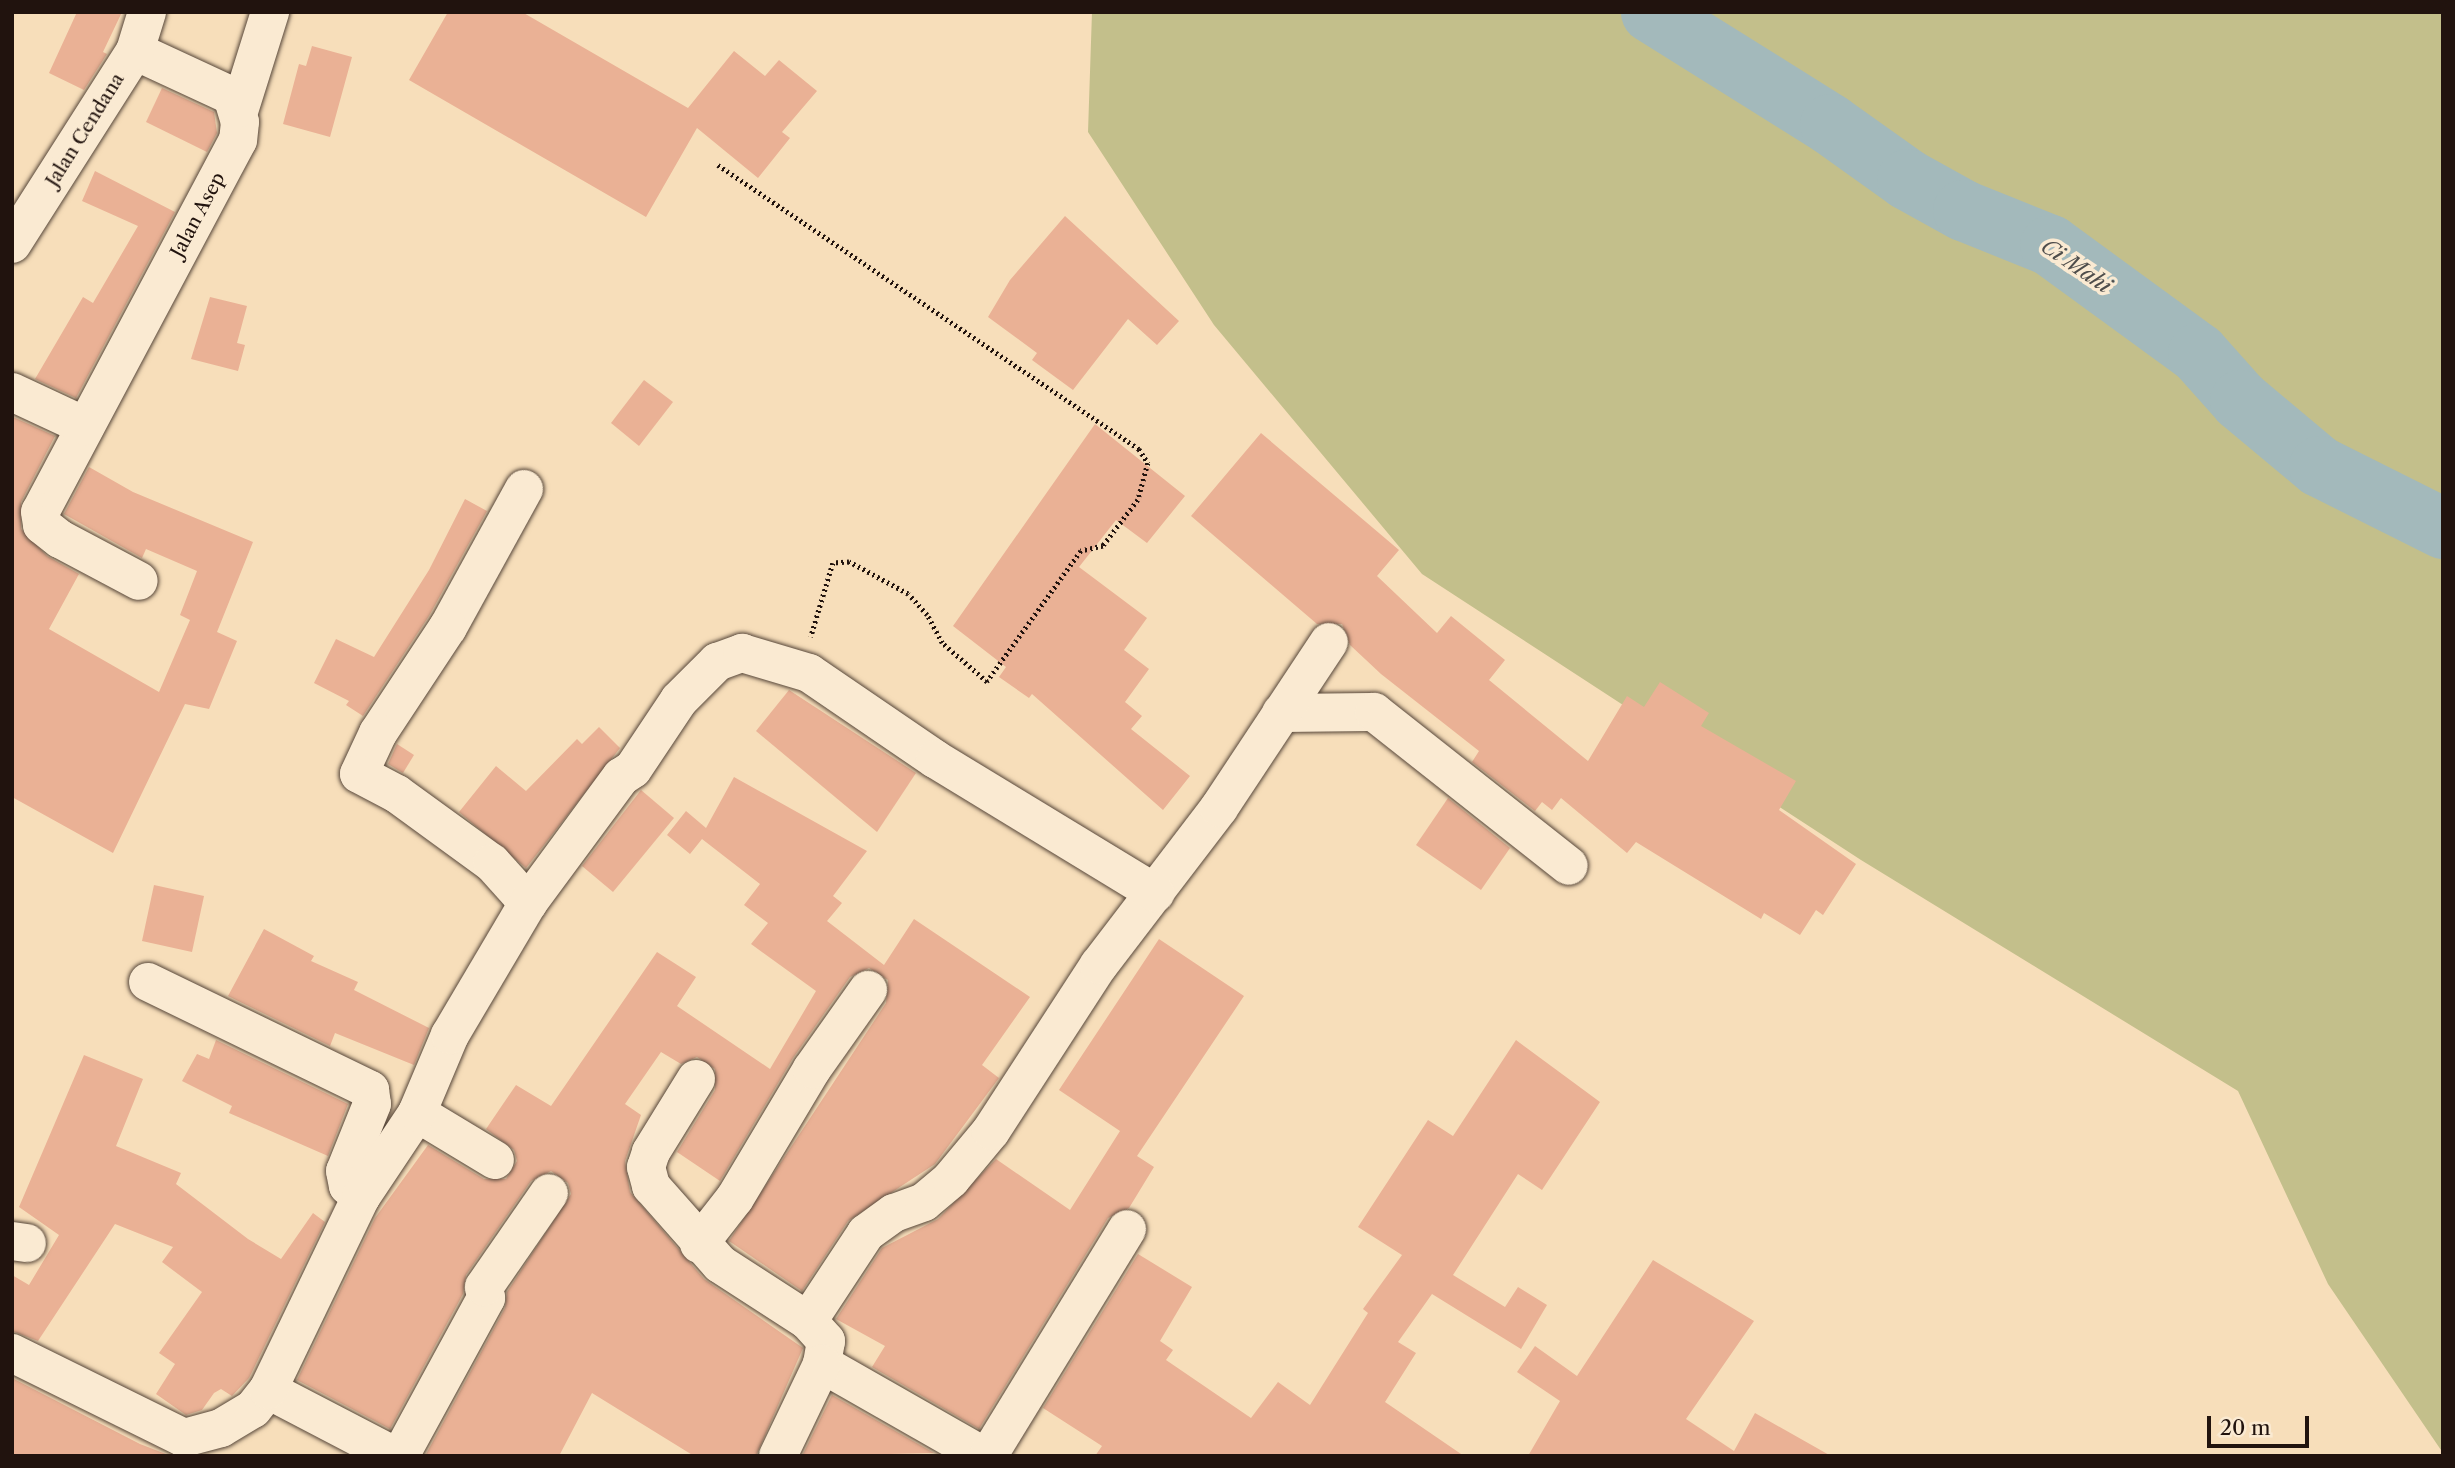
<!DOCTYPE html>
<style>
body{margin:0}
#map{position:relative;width:2455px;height:1468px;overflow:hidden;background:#f7deba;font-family:"Libre Caslon Text",serif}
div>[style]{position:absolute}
.green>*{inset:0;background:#c3bf8b}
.river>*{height:61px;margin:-30.5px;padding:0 30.5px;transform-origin:30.5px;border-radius:30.5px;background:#a3b9bb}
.building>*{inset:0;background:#eab195}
.path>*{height:4.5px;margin-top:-2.25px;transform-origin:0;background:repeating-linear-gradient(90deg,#21130e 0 2px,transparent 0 5.5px)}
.roads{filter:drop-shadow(0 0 2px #564639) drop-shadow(0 0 2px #564639)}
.minor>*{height:38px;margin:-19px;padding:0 19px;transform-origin:19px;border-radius:19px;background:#faead2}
span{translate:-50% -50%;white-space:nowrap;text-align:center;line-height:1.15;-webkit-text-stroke:7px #faead2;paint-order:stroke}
.street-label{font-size:19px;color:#21130e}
.water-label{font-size:21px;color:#4e4d4b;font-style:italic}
.frame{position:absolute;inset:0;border:14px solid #21130e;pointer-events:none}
.scale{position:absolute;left:2207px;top:1416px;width:102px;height:32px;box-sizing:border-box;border:4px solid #21130e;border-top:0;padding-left:9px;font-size:21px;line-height:24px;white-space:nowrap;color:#21130e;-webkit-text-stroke:5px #faead2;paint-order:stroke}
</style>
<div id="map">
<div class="green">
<div style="clip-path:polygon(1092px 12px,2443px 12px,2443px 1453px,2328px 1284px,2238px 1091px,1861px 860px,1422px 574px,1214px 325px,1088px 132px)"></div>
</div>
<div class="river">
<div style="left:1651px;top:12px;width:211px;rotate:32deg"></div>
<div style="left:1830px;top:124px;width:95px;rotate:35.5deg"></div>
<div style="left:1907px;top:179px;width:64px;rotate:29deg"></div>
<div style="left:1963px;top:210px;width:94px;rotate:21.9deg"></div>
<div style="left:2050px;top:245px;width:183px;rotate:36.1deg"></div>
<div style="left:2198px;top:353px;width:63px;rotate:48.2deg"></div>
<div style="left:2240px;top:400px;width:103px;rotate:39.9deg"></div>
<div style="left:2319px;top:466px;width:139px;rotate:26.6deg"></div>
</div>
<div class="building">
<div style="clip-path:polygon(77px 12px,122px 12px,103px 52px,107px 54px,84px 90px,49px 73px)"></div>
<div style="clip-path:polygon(448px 12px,522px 12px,688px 108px,734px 51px,765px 76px,779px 60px,817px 91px,782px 132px,790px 138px,758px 178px,697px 128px,646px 217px,409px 80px)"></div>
<div style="clip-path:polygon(312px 46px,352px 57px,330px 137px,283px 124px,299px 64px,306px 66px)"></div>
<div style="clip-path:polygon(162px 88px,214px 112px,217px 133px,207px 152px,146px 122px)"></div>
<div style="clip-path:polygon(95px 171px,175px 212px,76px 398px,35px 379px,83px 297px,93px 303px,138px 226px,82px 201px)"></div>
<div style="clip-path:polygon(1065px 216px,1179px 321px,1157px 345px,1128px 319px,1073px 390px,1032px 360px,1037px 353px,988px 317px,1010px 280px)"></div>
<div style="clip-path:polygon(210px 297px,247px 306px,237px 343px,245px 345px,238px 371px,191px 359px)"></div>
<div style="clip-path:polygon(644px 380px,673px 402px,639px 446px,611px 423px)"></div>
<div style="clip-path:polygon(13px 417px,55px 436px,21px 502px,21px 529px,47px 556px,79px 574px,49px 629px,159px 692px,190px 620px,180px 615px,197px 571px,146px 549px,142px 558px,64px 514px,89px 467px,133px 492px,253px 542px,217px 632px,237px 641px,209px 709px,185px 704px,113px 853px,12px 797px)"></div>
<div style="clip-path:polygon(1095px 424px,1185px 496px,1147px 543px,1116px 520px,1079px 567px,1147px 618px,1124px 650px,1149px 669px,1125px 702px,1142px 716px,1131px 729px,1190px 776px,1163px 810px,1032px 694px,1029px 698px,999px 677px,1006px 667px,953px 626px)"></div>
<div style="clip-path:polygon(1261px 433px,1399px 550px,1377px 576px,1437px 633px,1451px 616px,1505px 660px,1489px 680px,1588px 761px,1627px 696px,1644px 707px,1660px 682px,1709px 713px,1701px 726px,1796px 781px,1779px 810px,1856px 864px,1823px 915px,1816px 910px,1800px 935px,1764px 913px,1761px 919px,1636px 842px,1627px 853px,1561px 798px,1552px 810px,1542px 802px,1535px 811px,1472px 762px,1479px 751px,1381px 674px,1350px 645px,1342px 624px,1317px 624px,1191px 516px)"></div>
<div style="clip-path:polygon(465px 499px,487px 511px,429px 616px,363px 716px,346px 705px,349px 701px,314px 683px,336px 639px,374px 657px,429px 570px)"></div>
<div style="clip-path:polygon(789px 690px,916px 773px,877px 832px,756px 731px)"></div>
<div style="clip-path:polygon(599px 727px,620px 748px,526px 868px,459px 812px,496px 766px,526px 791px,577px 739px,582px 744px)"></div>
<div style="clip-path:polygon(397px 744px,414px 755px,403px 773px,388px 764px)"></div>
<div style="clip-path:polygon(734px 777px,867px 851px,833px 896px,842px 903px,827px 921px,884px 965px,914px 919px,1030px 997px,982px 1065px,999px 1078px,935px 1164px,848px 1221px,802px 1291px,729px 1241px,886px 1003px,888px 980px,869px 968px,850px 977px,793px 1058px,720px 1181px,677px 1152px,715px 1090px,715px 1069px,697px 1057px,681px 1064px,661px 1052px,625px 1104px,641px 1115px,625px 1161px,630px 1192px,704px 1279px,803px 1348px,756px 1456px,694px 1456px,592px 1393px,559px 1456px,425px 1456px,505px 1308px,507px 1292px,571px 1194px,568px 1183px,551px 1171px,531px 1181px,466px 1275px,463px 1294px,390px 1429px,297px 1380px,375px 1218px,428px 1145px,484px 1179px,506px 1179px,517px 1161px,514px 1150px,486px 1129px,516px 1085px,551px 1106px,657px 952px,696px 977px,677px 1006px,770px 1069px,816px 991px,751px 944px,768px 923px,744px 905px,760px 884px,702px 839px,690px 854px,667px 835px,686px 811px,706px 828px)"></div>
<div style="clip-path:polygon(641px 790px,674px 818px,613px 892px,582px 866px)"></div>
<div style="clip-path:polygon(1448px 798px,1510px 848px,1481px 890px,1416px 845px)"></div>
<div style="clip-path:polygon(154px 885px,204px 896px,192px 952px,142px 941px)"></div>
<div style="clip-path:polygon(264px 929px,314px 956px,311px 961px,358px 982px,354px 990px,429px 1028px,414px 1065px,335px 1033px,330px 1046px,228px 996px)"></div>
<div style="clip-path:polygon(1159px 939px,1244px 996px,1137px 1156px,1154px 1167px,1129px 1208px,1108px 1218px,979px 1429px,872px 1367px,885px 1346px,836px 1319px,882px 1248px,938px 1219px,996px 1159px,1070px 1210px,1120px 1131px,1059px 1090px)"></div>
<div style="clip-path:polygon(216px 1040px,348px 1104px,328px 1156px,229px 1113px,232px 1106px,182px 1081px,197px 1054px,209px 1059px)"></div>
<div style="clip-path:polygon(1516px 1040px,1600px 1102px,1542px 1190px,1518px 1174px,1453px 1275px,1505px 1307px,1518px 1287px,1547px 1305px,1521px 1349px,1432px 1294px,1398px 1342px,1416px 1353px,1385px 1402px,1464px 1456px,1095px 1456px,1102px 1446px,1043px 1408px,1138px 1254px,1192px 1287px,1160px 1341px,1173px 1350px,1166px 1360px,1251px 1418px,1278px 1382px,1310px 1405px,1368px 1313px,1363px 1309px,1402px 1255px,1358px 1227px,1428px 1120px,1453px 1136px)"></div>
<div style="clip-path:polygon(84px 1055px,143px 1079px,116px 1146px,181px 1173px,176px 1184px,248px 1239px,281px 1259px,313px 1213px,325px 1222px,249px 1378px,232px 1396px,221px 1389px,214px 1393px,202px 1410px,186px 1415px,156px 1394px,175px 1364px,159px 1353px,202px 1292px,162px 1262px,173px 1247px,115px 1224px,38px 1341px,12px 1331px,12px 1275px,29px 1285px,59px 1235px,19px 1207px)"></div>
<div style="clip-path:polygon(1653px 1260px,1754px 1321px,1686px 1419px,1734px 1451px,1755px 1413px,1831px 1456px,1528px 1456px,1560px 1401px,1517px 1372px,1535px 1346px,1577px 1376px)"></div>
<div style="clip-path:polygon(12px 1378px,140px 1444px,171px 1456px,12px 1456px)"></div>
<div style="clip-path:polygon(832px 1395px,934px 1453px,802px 1456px)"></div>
</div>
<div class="path">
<div style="left:718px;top:165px;width:508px;rotate:34deg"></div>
<div style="left:1139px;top:449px;width:17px;rotate:57deg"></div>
<div style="left:1148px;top:463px;width:38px;rotate:105deg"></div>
<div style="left:1138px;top:500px;width:58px;rotate:127.3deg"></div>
<div style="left:1103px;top:546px;width:23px;rotate:167deg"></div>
<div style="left:1081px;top:551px;width:161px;rotate:125.7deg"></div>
<div style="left:987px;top:682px;width:60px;rotate:-139.1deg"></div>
<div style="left:942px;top:643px;width:32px;rotate:-118deg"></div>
<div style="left:927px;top:615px;width:28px;rotate:-132deg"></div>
<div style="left:908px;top:594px;width:67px;rotate:-151.5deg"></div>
<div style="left:849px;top:562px;width:16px;rotate:176deg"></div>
<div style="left:833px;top:563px;width:77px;rotate:106.6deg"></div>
</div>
<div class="roads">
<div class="minor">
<div style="left:135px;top:51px;width:107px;rotate:24.9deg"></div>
<div style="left:232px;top:96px;width:27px;rotate:73deg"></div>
<div style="left:240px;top:122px;width:18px;rotate:96deg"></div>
<div style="left:238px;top:140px;width:421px;rotate:118deg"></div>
<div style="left:40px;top:512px;width:13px;rotate:81deg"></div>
<div style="left:42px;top:525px;width:23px;rotate:38deg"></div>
<div style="left:60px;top:539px;width:89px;rotate:28deg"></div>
<div style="left:240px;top:108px;width:101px;rotate:-72.6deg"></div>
<div style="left:12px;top:244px;width:229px;rotate:-57.5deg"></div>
<div style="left:135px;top:51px;width:41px;rotate:-72.9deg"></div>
<div style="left:12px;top:392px;width:81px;rotate:25deg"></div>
<div style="left:524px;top:489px;width:158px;rotate:118.8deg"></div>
<div style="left:448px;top:627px;width:127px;rotate:123.4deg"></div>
<div style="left:378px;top:733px;width:45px;rotate:114.9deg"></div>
<div style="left:359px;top:774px;width:43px;rotate:27.8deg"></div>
<div style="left:397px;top:794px;width:117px;rotate:36deg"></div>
<div style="left:492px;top:863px;width:54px;rotate:48deg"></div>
<div style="left:1281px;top:713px;width:93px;rotate:-0.6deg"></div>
<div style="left:1374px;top:712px;width:248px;rotate:38.3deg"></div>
<div style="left:148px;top:982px;width:247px;rotate:25.9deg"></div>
<div style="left:370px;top:1090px;width:14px;rotate:82deg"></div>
<div style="left:372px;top:1104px;width:72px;rotate:111.9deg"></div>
<div style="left:345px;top:1171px;width:15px;rotate:79deg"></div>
<div style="left:348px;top:1186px;width:17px;rotate:40deg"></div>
<div style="left:696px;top:1079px;width:86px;rotate:121.7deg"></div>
<div style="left:651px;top:1152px;width:16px;rotate:108deg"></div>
<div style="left:646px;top:1167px;width:20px;rotate:75deg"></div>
<div style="left:651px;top:1186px;width:104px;rotate:48.5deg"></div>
<div style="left:720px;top:1264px;width:105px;rotate:32.9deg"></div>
<div style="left:808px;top:1321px;width:27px;rotate:48deg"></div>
<div style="left:826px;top:1341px;width:23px;rotate:100deg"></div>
<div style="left:822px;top:1364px;width:185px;rotate:29.7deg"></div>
<div style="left:417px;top:1113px;width:91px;rotate:31.1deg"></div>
<div style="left:12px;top:1241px;width:15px;rotate:8deg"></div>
<div style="left:699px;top:1244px;width:58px;rotate:-52deg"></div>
<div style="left:735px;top:1198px;width:150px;rotate:-59.2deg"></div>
<div style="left:812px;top:1069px;width:97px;rotate:-54.7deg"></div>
<div style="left:808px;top:1321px;width:105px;rotate:-56.6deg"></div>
<div style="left:866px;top:1233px;width:34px;rotate:-36deg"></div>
<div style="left:894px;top:1213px;width:32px;rotate:-20deg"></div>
<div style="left:924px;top:1202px;width:35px;rotate:-40deg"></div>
<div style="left:951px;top:1179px;width:62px;rotate:-50.2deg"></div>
<div style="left:991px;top:1131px;width:198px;rotate:-57deg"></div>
<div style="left:1099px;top:965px;width:198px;rotate:-52.6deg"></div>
<div style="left:1219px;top:808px;width:199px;rotate:-56.5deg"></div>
<div style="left:12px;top:1353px;width:192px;rotate:26.3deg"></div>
<div style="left:184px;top:1438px;width:38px;rotate:-15deg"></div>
<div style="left:221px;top:1428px;width:37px;rotate:-31deg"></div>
<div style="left:253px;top:1409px;width:24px;rotate:-52deg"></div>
<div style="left:268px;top:1390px;width:143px;rotate:27.5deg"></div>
<div style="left:268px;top:1390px;width:214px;rotate:-64.3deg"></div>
<div style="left:361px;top:1197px;width:101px;rotate:-56.3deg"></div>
<div style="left:417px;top:1113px;width:85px;rotate:-67.1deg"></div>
<div style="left:450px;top:1035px;width:153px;rotate:-59.4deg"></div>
<div style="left:528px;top:903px;width:157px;rotate:-53.6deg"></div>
<div style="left:621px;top:777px;width:14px;rotate:-34deg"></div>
<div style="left:633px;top:769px;width:83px;rotate:-56.3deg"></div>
<div style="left:679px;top:700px;width:54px;rotate:-45deg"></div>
<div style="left:717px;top:662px;width:27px;rotate:-20deg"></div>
<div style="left:742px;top:653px;width:70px;rotate:16.6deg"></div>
<div style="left:809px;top:673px;width:153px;rotate:34.3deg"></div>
<div style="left:935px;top:759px;width:258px;rotate:31.3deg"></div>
<div style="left:400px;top:1456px;width:180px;rotate:-61.4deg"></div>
<div style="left:486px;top:1298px;width:11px;rotate:-100deg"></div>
<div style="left:484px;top:1287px;width:114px;rotate:-55.3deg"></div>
<div style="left:778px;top:1456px;width:102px;rotate:-64.4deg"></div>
<div style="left:988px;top:1456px;width:266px;rotate:-58.5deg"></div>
</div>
</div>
<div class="street-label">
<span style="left:85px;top:130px;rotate:-58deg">Jalan Cendana</span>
<span style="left:198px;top:215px;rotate:-62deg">Jalan Asep</span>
</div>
<div class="water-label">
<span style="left:2076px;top:266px;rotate:34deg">Ci Mahi</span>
</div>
<div class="frame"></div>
<div class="scale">20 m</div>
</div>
